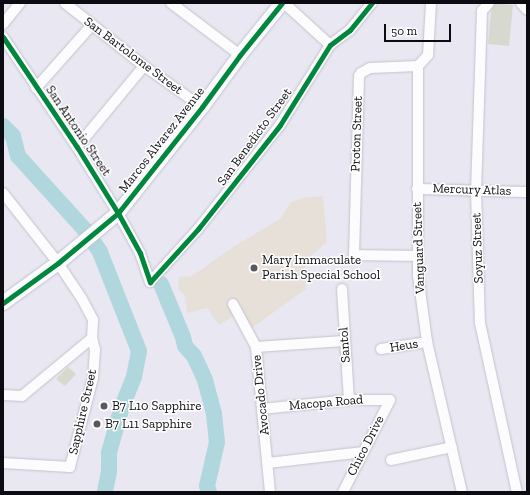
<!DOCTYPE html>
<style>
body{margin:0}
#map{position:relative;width:530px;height:495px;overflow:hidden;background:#e8e7f2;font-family:"Zilla Slab",serif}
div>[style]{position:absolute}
.education>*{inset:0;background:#e6e0d9}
.green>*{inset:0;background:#d8d9ce}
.river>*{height:16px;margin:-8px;padding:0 8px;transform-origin:8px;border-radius:8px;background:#b0d7de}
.roads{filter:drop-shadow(0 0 1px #c4c3cb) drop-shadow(0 0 1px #c4c3cb)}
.minor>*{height:10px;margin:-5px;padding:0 5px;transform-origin:5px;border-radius:5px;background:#fcfbfd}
.secondary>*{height:14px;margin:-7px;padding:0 7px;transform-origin:7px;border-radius:7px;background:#fcfbfd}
.cycleway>*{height:5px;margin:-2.5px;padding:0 2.5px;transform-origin:2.5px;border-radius:2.5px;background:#00873e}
.dots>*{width:11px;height:11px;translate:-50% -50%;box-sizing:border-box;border:2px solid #fff;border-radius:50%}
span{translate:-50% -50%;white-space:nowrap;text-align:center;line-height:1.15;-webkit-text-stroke:3px #fff;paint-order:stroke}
.street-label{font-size:13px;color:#0c0b11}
.poi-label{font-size:13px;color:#0c0b11}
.left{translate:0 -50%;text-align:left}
.frame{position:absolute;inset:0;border:4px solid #0c0b11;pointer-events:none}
.scale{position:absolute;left:384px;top:24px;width:67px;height:18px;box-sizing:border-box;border:2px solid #0c0b11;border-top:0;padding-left:5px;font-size:12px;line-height:14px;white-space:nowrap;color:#0c0b11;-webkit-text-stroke:3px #fff;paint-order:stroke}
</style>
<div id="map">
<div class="education">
<div style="clip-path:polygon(323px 196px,327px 242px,305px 261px,306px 289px,249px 330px,239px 313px,219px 325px,207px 308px,187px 313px,185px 296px,178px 288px,179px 277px,192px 276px,233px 247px,280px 219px,291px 202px,303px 198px)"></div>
</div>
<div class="green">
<div style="clip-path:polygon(492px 3px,513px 5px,509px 46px,488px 44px)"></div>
<div style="clip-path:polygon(68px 367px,76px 374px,65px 386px,56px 379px)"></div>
</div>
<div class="river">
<div style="left:3px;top:126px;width:14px;rotate:45deg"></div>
<div style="left:13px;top:136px;width:21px;rotate:76deg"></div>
<div style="left:18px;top:156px;width:101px;rotate:47.8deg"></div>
<div style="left:86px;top:231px;width:25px;rotate:56deg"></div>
<div style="left:100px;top:252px;width:106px;rotate:68.5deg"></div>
<div style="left:139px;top:351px;width:26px;rotate:101deg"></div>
<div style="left:134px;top:377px;width:31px;rotate:112deg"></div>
<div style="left:122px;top:406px;width:49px;rotate:105.5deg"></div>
<div style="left:109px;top:453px;width:18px;rotate:90deg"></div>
<div style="left:109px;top:471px;width:21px;rotate:101deg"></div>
<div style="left:161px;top:284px;width:57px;rotate:67.5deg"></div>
<div style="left:183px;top:337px;width:9px;rotate:77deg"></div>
<div style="left:185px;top:346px;width:13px;rotate:48deg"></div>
<div style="left:194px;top:356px;width:26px;rotate:65deg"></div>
<div style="left:205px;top:380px;width:35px;rotate:75deg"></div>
<div style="left:214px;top:414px;width:28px;rotate:84deg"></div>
<div style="left:217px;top:442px;width:45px;rotate:102.8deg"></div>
<div style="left:207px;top:486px;width:6px;rotate:72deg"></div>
</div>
<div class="roads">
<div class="minor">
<div style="left:65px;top:3px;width:101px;rotate:38.6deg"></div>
<div style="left:144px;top:66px;width:71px;rotate:35.3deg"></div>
<div style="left:171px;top:3px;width:86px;rotate:37deg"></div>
<div style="left:284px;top:3px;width:62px;rotate:42.4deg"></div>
<div style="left:431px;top:3px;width:52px;rotate:93.3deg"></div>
<div style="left:428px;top:55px;width:15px;rotate:132deg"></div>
<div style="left:418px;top:66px;width:209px;rotate:90deg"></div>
<div style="left:418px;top:275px;width:68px;rotate:82.3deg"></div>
<div style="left:427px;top:342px;width:154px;rotate:76.9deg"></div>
<div style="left:489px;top:3px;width:11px;rotate:131deg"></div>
<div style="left:482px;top:11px;width:180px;rotate:91.9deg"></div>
<div style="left:476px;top:191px;width:132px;rotate:88.3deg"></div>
<div style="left:480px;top:323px;width:173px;rotate:77.7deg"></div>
<div style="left:521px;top:3px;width:9px;rotate:49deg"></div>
<div style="left:3px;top:24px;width:27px;rotate:-51deg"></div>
<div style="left:3px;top:37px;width:133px;rotate:56.1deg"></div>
<div style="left:77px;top:147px;width:78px;rotate:58.2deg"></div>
<div style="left:118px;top:213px;width:46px;rotate:61.2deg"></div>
<div style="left:140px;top:253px;width:31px;rotate:71deg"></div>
<div style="left:150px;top:282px;width:72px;rotate:-47.8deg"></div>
<div style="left:198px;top:229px;width:132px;rotate:-51.7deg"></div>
<div style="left:280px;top:125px;width:94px;rotate:-58deg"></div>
<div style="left:330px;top:45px;width:25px;rotate:-37deg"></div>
<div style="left:350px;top:30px;width:35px;rotate:-51deg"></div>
<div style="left:36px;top:88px;width:84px;rotate:-48.4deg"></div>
<div style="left:77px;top:147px;width:105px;rotate:-50.4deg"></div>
<div style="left:417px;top:189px;width:110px;rotate:1.6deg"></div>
<div style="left:3px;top:193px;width:89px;rotate:51.8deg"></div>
<div style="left:58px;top:263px;width:43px;rotate:56.3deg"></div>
<div style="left:82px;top:299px;width:24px;rotate:62deg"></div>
<div style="left:93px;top:320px;width:18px;rotate:93deg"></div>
<div style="left:92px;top:338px;width:12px;rotate:76deg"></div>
<div style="left:95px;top:350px;width:28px;rotate:94deg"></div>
<div style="left:93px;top:378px;width:92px;rotate:104.5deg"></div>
<div style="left:70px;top:467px;width:67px;rotate:-176.6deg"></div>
<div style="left:417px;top:256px;width:63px;rotate:-179.1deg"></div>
<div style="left:354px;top:255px;width:179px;rotate:-88.4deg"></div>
<div style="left:359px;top:76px;width:4px;rotate:-56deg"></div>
<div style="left:361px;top:73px;width:10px;rotate:-29deg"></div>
<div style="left:370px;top:68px;width:48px;rotate:-2.4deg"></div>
<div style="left:342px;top:289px;width:111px;rotate:86.4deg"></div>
<div style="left:233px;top:304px;width:49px;rotate:61.9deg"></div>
<div style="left:256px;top:347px;width:146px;rotate:84.5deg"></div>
<div style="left:256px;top:347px;width:88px;rotate:-3.9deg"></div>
<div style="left:381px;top:349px;width:47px;rotate:-8.7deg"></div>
<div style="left:3px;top:395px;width:19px;rotate:3deg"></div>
<div style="left:22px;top:396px;width:91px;rotate:-39.6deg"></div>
<div style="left:262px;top:409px;width:87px;rotate:-5.9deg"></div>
<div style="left:349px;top:400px;width:41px"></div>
<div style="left:390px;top:400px;width:103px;rotate:117.1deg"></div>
<div style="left:391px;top:460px;width:62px;rotate:-12deg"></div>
<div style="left:268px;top:463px;width:96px;rotate:-6.6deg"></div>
</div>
<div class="secondary">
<div style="left:3px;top:303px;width:68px;rotate:-36deg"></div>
<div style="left:58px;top:263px;width:78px;rotate:-39.8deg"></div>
<div style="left:118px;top:213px;width:135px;rotate:-51.6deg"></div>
<div style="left:202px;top:107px;width:64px;rotate:-53.8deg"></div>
<div style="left:240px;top:55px;width:67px;rotate:-51.1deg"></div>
</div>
</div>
<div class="cycleway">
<div style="left:3px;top:37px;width:133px;rotate:56.1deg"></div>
<div style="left:77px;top:147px;width:78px;rotate:58.2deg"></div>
<div style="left:118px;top:213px;width:46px;rotate:61.2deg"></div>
<div style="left:140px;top:253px;width:31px;rotate:71deg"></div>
<div style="left:150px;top:282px;width:72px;rotate:-47.8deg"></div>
<div style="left:198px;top:229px;width:132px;rotate:-51.7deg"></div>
<div style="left:280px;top:125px;width:94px;rotate:-58deg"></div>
<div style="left:330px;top:45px;width:25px;rotate:-37deg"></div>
<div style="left:350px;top:30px;width:35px;rotate:-51deg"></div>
<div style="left:3px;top:303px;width:68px;rotate:-36deg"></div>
<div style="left:58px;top:263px;width:78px;rotate:-39.8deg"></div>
<div style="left:118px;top:213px;width:135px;rotate:-51.6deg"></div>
<div style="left:202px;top:107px;width:64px;rotate:-53.8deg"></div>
<div style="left:240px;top:55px;width:67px;rotate:-51.1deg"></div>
</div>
<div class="dots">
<div style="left:254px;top:268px;background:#595860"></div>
<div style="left:104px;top:406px;background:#595860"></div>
<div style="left:97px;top:424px;background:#595860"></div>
</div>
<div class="street-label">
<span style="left:133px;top:56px;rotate:37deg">San Bartolome Street</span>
<span style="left:78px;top:131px;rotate:56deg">San Antonio Street</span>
<span style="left:357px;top:134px;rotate:-88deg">Proton Street</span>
<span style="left:255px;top:137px;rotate:-54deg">San Benedicto Street</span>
<span style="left:162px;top:140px;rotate:-52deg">Marcos Alvarez Avenue</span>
<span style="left:472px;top:190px;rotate:2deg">Mercury Atlas</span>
<span style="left:419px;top:248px;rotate:-92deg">Vanguard Street</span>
<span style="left:478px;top:248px;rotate:-92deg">Soyuz Street</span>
<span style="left:345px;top:345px;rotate:-94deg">Santol</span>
<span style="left:404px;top:346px;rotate:-9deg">Heus</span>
<span style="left:261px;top:395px;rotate:-96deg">Avocado Drive</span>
<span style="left:326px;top:403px;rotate:-5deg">Macopa Road</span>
<span style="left:83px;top:412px;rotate:-77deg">Sapphire Street</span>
<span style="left:366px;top:446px;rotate:-63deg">Chico Drive</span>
</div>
<div class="poi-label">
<span class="left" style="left:262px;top:268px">Mary Immaculate<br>Parish Special School</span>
<span class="left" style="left:112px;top:406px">B7 L10 Sapphire</span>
<span class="left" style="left:105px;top:424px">B7 L11 Sapphire</span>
</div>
<div class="frame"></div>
<div class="scale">50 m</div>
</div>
